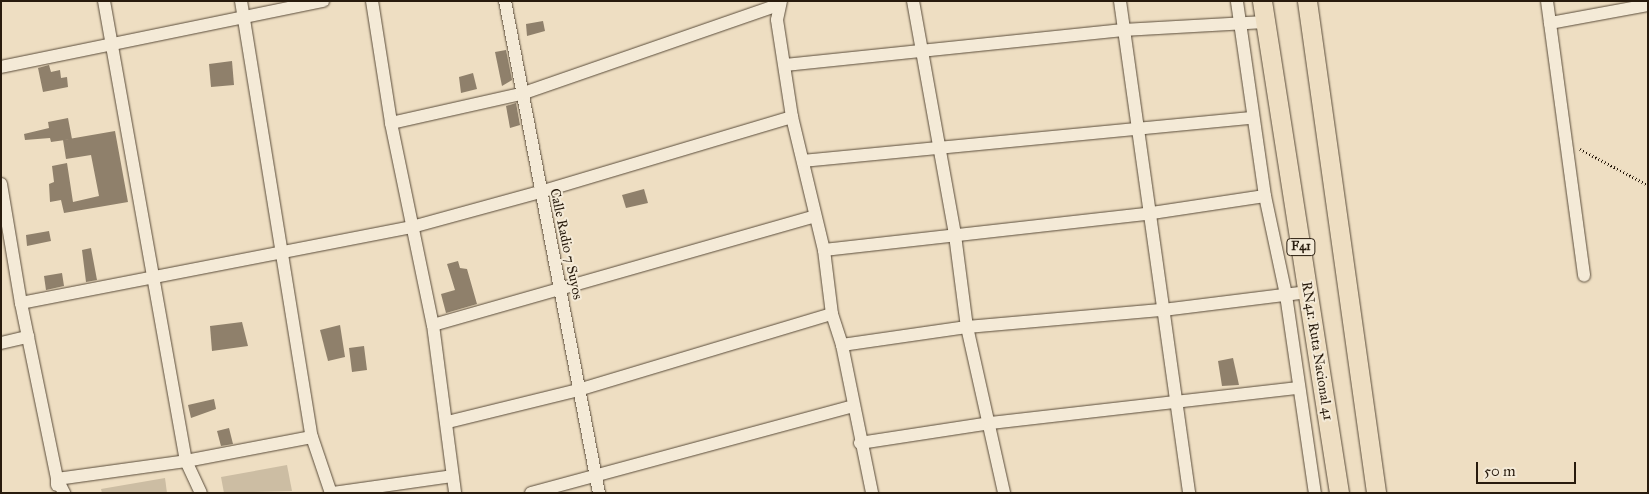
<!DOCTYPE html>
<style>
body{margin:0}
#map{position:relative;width:1649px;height:494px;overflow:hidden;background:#eedec2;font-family:"IM FELL Great Primer",serif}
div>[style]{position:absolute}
.green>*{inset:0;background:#ccbda3}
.building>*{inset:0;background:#8f806b}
.path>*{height:2.5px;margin-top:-1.25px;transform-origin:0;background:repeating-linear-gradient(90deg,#281b0d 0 1px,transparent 0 3.5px)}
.roads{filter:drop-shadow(0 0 1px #5a4c3a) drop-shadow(0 0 1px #5a4c3a)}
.minor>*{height:12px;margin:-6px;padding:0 6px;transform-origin:6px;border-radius:6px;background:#f4ead7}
.primary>*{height:19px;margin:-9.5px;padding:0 9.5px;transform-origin:9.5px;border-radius:9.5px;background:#eedec2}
span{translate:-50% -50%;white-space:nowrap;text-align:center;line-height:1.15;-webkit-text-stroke:4px #f4ead7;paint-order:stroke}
.shield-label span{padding:1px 4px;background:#f4ead7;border:1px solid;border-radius:4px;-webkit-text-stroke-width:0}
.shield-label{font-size:12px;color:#281b0d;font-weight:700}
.street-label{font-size:14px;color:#281b0d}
.frame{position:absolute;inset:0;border:2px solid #281b0d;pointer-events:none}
.scale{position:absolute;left:1476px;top:462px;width:100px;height:22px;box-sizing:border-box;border:2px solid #281b0d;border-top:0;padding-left:6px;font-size:15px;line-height:18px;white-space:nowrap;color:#281b0d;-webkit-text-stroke:4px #f4ead7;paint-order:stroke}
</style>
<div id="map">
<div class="green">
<div style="clip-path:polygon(287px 465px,292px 491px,224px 493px,221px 477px)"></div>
<div style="clip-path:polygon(165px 478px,167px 493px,102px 493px,101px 489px)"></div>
</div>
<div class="building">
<div style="clip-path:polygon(543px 21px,545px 31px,527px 36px,526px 24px)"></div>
<div style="clip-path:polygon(506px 50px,512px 80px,502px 86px,495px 52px)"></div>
<div style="clip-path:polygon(232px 61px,234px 85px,211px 87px,209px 64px)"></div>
<div style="clip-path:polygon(49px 65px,51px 72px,60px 70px,61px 78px,67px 77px,68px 87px,43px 92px,38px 68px)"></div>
<div style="clip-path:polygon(473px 73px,477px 89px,461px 93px,459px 77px)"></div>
<div style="clip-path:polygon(516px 103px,520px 125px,510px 128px,506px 106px)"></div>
<div style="clip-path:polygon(68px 118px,72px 139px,51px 142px,50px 138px,25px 140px,24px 134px,49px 128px,48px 122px)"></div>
<div style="clip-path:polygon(115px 131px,128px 202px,64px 213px,61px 200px,50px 202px,49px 184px,54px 182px,52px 166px,67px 163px,73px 202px,99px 196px,91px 155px,66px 159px,63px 140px)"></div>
<div style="clip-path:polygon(644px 189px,648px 203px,626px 208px,622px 195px)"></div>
<div style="clip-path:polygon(49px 231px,51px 241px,27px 246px,26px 235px)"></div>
<div style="clip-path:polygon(91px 248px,97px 280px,86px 282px,82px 250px)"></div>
<div style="clip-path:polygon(458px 261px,460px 268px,467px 269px,477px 304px,446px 313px,441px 294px,455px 290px,447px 264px)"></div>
<div style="clip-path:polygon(62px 273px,64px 286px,46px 290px,44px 276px)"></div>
<div style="clip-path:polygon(242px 322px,248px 346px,212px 351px,210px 326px)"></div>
<div style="clip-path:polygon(340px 325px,345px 357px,328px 361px,320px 330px)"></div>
<div style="clip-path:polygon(364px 346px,367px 370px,352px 372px,349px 348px)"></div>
<div style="clip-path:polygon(1233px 358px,1239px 385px,1222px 386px,1218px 361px)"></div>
<div style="clip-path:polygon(214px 399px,216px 409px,191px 418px,188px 405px)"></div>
<div style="clip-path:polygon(229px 428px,233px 444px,221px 446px,217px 431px)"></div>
</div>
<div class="path">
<div style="left:1580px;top:149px;width:77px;rotate:27.9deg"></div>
</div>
<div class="roads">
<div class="minor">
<div style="left:104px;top:1px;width:467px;rotate:79.9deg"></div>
<div style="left:186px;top:461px;width:35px;rotate:65deg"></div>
<div style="left:241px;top:1px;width:442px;rotate:80.8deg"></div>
<div style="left:312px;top:437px;width:59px;rotate:71.3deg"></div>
<div style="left:372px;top:1px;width:123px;rotate:81.1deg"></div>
<div style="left:391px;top:123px;width:206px;rotate:78.3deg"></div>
<div style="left:433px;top:325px;width:169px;rotate:82.5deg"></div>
<div style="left:505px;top:1px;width:501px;rotate:79.18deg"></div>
<div style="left:781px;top:1px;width:19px;rotate:102deg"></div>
<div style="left:777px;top:20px;width:98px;rotate:81.2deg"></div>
<div style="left:792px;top:117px;width:137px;rotate:76.5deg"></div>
<div style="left:824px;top:250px;width:64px;rotate:82.9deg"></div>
<div style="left:832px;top:314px;width:33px;rotate:72deg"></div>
<div style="left:842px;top:345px;width:151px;rotate:78.5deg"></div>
<div style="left:913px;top:1px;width:238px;rotate:79.8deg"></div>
<div style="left:955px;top:235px;width:93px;rotate:82.6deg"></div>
<div style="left:967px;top:327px;width:170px;rotate:77.4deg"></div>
<div style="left:1120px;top:1px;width:497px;rotate:82deg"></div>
<div style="left:1547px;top:1px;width:277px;rotate:82.3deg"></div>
<div style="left:1550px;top:23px;width:100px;rotate:-10.4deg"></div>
<div style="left:785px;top:65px;width:340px;rotate:-5.9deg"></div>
<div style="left:1123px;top:30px;width:142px;rotate:-3.2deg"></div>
<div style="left:1px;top:67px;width:329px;rotate:-11.6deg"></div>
<div style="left:391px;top:123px;width:133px;rotate:-12.6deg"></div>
<div style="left:521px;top:94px;width:269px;rotate:-19.1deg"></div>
<div style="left:803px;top:161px;width:452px;rotate:-5.5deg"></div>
<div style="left:1px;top:184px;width:121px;rotate:80.5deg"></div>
<div style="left:21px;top:303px;width:180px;rotate:78.4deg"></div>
<div style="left:57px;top:479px;width:16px;rotate:63deg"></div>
<div style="left:1265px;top:196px;width:101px;rotate:78deg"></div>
<div style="left:1286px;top:295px;width:200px;rotate:81.7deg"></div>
<div style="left:824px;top:250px;width:330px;rotate:-6.4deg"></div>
<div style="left:1152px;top:213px;width:114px;rotate:-8.6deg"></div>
<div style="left:1265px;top:196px;width:197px;rotate:-98.2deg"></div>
<div style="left:21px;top:303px;width:398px;rotate:-11deg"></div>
<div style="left:412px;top:227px;width:133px;rotate:-15.3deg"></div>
<div style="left:540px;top:192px;width:263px;rotate:-16.6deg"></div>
<div style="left:433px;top:325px;width:397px;rotate:-15.9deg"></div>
<div style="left:1px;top:343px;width:28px;rotate:-13deg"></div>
<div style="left:842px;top:345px;width:126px;rotate:-8.2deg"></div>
<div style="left:967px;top:327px;width:197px;rotate:-5deg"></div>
<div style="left:1163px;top:310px;width:146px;rotate:-7.1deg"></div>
<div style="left:448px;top:422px;width:134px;rotate:-13.8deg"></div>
<div style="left:578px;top:390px;width:265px;rotate:-16.7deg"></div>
<div style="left:860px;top:443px;width:132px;rotate:-8.7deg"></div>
<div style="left:990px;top:423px;width:311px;rotate:-6.5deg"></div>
<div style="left:57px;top:485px;width:6px;rotate:-90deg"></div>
<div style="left:57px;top:479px;width:130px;rotate:-7.9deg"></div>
<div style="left:186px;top:461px;width:128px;rotate:-10.8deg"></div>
<div style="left:333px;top:493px;width:120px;rotate:-8.1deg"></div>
<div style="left:531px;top:493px;width:334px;rotate:-15.1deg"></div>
</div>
<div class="primary">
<div style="left:1262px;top:1px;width:498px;rotate:81.1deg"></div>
<div style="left:1307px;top:1px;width:497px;rotate:82deg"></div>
</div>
</div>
<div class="shield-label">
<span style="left:1301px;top:247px">F41</span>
</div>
<div class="street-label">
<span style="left:566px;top:244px;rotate:78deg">Calle Radio 7 Suyos</span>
<span style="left:1317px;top:351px;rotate:81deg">RN41: Ruta Nacional 41</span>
</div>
<div class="frame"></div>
<div class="scale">50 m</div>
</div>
